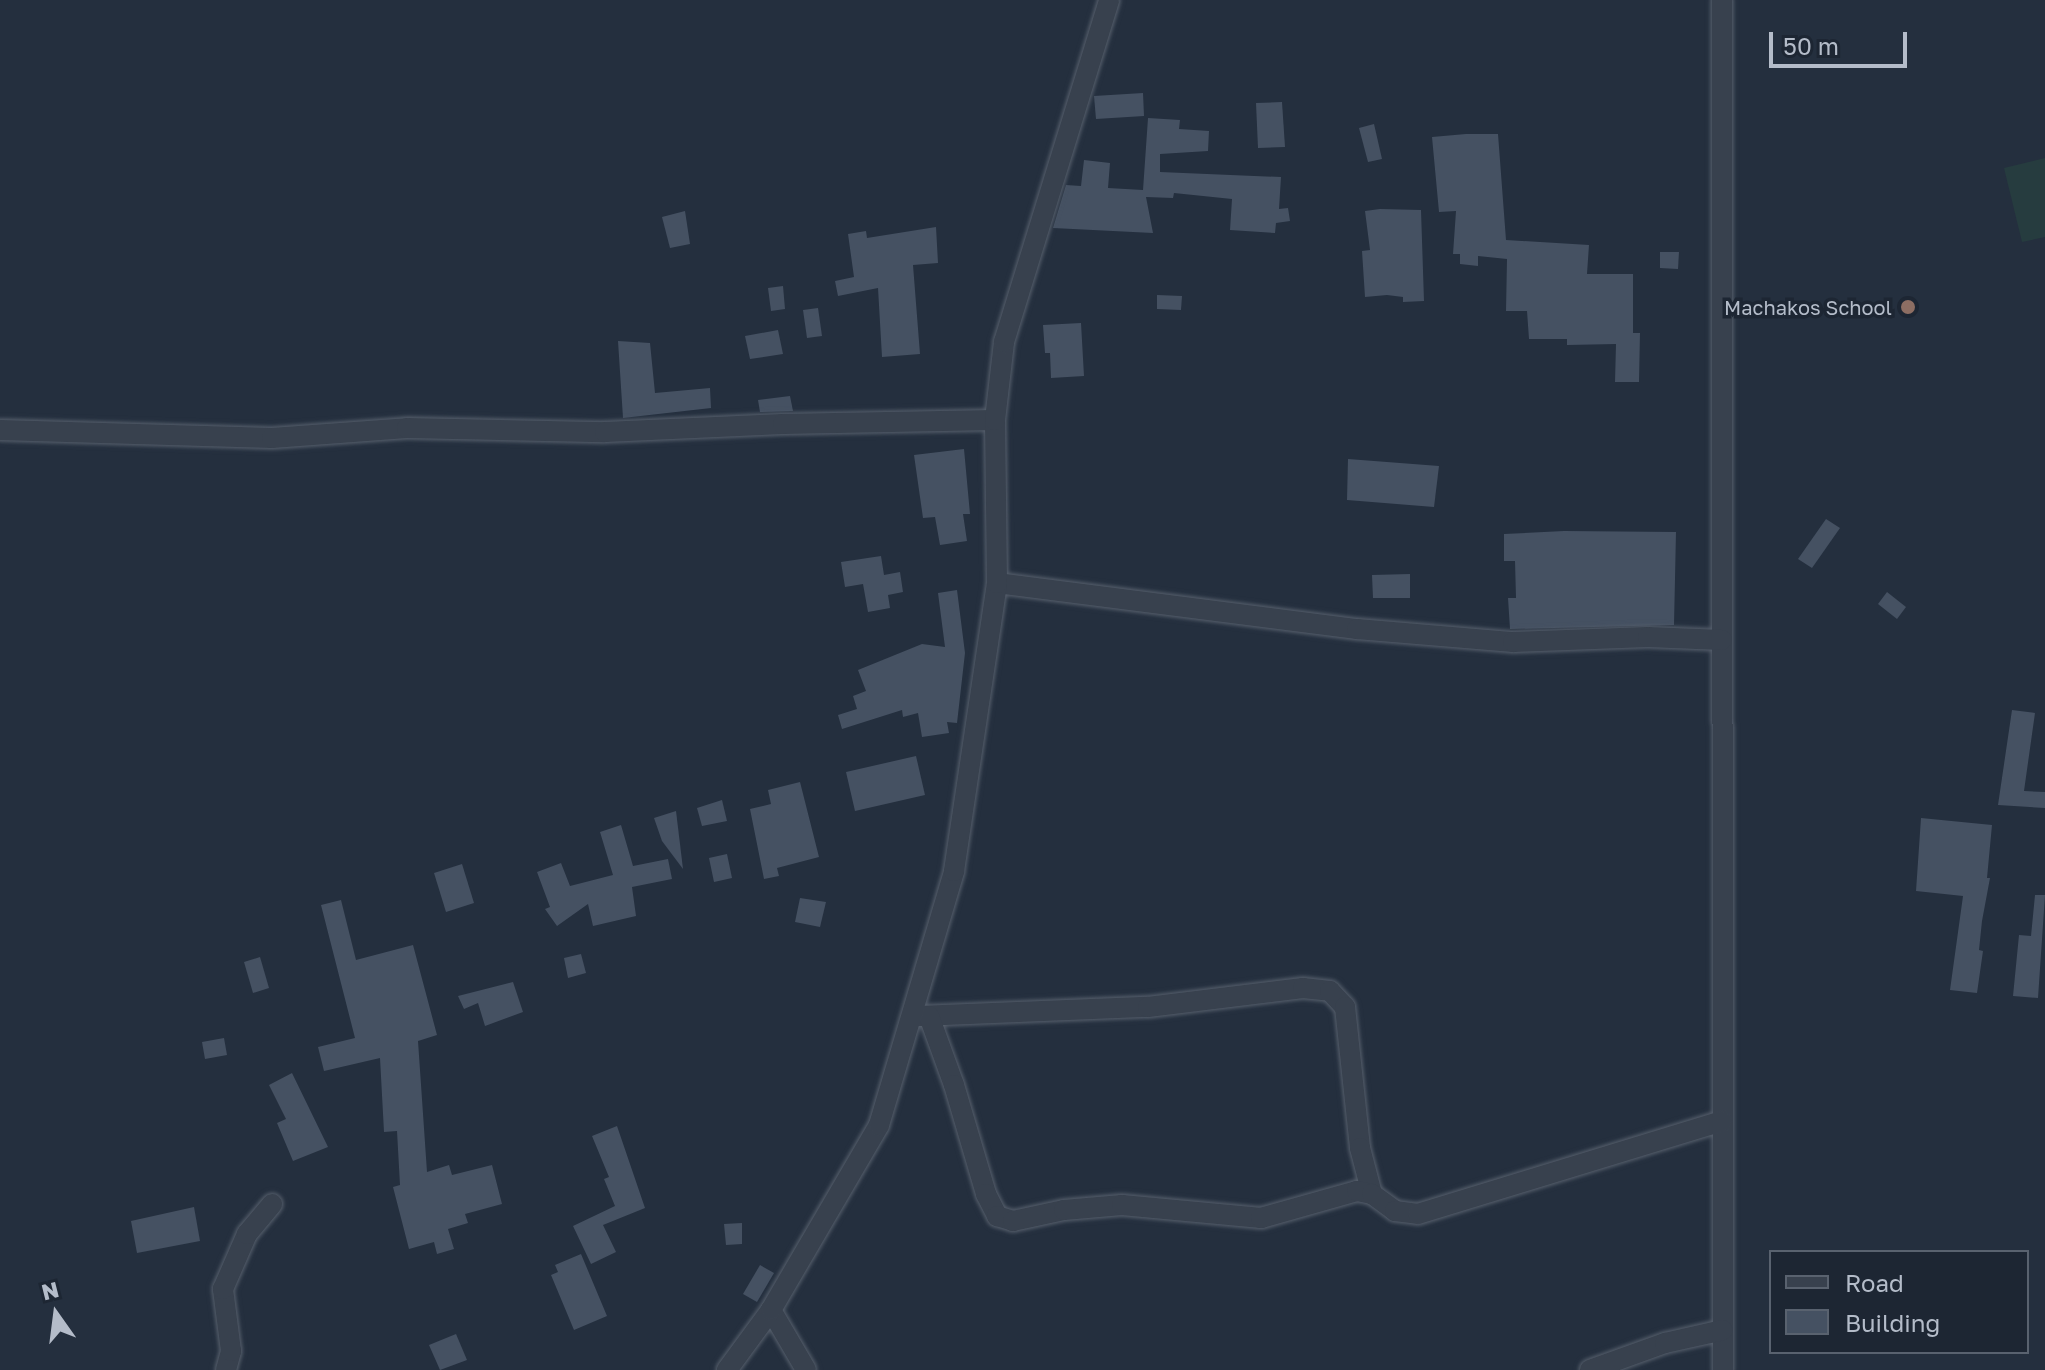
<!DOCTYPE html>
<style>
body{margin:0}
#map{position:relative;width:2045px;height:1370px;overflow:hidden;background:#242f3e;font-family:"Golos Text",sans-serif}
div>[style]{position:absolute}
.green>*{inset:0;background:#263c3f}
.building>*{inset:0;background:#455162}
.roads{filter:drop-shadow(0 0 2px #565f6c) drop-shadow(0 0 2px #565f6c)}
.street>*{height:20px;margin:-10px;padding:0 10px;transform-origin:10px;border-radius:10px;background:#38414e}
.dots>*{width:22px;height:22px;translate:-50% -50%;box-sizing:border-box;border:4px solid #1d2633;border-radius:50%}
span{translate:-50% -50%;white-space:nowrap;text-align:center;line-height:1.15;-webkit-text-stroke:7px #1d2633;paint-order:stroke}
.poi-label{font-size:20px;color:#b4bcc9}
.right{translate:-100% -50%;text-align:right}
.legend{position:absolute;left:1769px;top:1250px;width:260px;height:104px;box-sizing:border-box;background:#1d2633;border:2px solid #59626f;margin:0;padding:10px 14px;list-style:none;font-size:24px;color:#b4bcc9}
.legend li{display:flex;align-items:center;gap:16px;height:40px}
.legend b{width:40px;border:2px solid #59626f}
.north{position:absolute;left:16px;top:1274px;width:80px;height:80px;-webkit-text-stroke:6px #1d2633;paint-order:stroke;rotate:346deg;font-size:22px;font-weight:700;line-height:32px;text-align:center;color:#b4bcc9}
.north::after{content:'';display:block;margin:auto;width:28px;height:36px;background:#b4bcc9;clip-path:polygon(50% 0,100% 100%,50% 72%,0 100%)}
.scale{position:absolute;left:1769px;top:32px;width:138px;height:36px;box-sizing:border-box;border:4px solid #b4bcc9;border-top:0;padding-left:10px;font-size:24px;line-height:28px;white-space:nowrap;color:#b4bcc9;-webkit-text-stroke:6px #1d2633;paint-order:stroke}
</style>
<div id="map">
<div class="green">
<div style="clip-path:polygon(2045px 158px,2045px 237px,2022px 242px,2004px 168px)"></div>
</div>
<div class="building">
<div style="clip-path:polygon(1143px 93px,1144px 116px,1096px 119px,1094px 96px)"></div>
<div style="clip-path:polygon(1282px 102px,1285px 147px,1258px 148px,1256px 103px)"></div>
<div style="clip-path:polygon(1148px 118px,1180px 120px,1179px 129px,1209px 131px,1208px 151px,1160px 154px,1160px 172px,1281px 177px,1279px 209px,1288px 208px,1290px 221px,1276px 223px,1275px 233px,1230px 230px,1232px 199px,1174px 193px,1173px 198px,1146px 197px,1153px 233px,1053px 228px,1066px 185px,1081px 186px,1084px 160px,1110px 163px,1108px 188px,1143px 190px)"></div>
<div style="clip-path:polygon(1374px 124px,1382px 159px,1368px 162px,1359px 128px)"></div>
<div style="clip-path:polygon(1466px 134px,1498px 134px,1506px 240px,1589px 245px,1587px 274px,1633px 274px,1633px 333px,1640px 333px,1639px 382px,1615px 382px,1616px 344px,1567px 345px,1567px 339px,1529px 339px,1527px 311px,1506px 311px,1507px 259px,1478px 256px,1478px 266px,1460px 264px,1460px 254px,1453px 254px,1456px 211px,1439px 212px,1432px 137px)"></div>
<div style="clip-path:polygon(1380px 209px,1421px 210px,1424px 301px,1403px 302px,1403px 297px,1387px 295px,1365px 297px,1362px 251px,1370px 250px,1365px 211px)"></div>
<div style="clip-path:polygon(685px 211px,690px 244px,670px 248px,662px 217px)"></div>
<div style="clip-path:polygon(936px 227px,938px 263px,913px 265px,920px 354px,882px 357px,878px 288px,838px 296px,835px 281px,854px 277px,848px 234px,866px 231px,867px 238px)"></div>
<div style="clip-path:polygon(1660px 252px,1679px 252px,1678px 269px,1660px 268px)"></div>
<div style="clip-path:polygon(783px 286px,785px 309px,771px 311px,768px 288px)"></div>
<div style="clip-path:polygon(1157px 295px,1182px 296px,1181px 310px,1157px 309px)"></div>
<div style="clip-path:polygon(818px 308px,822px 336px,807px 338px,803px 310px)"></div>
<div style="clip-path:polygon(1081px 323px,1084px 376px,1051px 378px,1050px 353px,1045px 353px,1043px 325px)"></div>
<div style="clip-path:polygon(778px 330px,783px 354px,750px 359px,745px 336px)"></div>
<div style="clip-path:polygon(618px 341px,650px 343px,655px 393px,710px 388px,711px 408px,623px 418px)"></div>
<div style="clip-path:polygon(790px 396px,793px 411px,760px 412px,758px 400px)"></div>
<div style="clip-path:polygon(964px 449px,970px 514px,963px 514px,967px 541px,940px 545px,935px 517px,923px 518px,914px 455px)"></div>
<div style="clip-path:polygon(1348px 459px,1439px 466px,1434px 507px,1347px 500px)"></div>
<div style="clip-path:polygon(1826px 519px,1840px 528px,1812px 568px,1798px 559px)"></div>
<div style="clip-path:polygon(1564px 531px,1676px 532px,1674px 625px,1510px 629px,1508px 598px,1516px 598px,1515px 561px,1504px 561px,1504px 534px)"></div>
<div style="clip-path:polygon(881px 556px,884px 575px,900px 572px,903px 592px,888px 595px,890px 608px,868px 612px,863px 584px,845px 587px,841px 562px)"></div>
<div style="clip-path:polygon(1410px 574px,1410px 598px,1373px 598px,1372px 575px)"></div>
<div style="clip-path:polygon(957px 590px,965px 653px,957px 723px,947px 722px,949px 733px,922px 737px,918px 713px,903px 717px,902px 710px,842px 729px,838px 715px,857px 709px,853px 696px,866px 691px,858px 670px,922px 644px,945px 647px,938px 593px)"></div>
<div style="clip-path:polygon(1887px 592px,1906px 607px,1897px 619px,1878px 604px)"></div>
<div style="clip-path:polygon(2012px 710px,2035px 713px,2024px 791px,2045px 792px,2045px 808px,1998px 805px)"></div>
<div style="clip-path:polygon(916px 756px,925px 795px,855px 811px,846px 772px)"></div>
<div style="clip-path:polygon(800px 782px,819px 857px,777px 868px,779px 876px,764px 879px,750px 809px,771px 804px,768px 790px)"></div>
<div style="clip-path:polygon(722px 800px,727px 821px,702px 826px,697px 808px)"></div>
<div style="clip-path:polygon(676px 811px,683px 869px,662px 841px,654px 818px)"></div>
<div style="clip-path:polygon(1921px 818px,1992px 825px,1987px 878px,1990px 878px,1982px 921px,1979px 950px,1983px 951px,1977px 993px,1950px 990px,1963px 896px,1916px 891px)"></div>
<div style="clip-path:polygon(621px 825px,633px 866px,668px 859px,672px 879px,632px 887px,636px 916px,593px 926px,588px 904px,557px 926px,545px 909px,550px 907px,537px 872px,561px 863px,570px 886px,613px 875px,600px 832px)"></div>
<div style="clip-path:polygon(727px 854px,732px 878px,714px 882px,709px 858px)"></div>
<div style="clip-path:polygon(462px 864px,474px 903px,446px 912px,434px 873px)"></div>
<div style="clip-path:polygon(2035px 895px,2045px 895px,2038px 998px,2013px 996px,2019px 935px,2031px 936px)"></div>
<div style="clip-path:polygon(800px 898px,826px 902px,820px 927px,795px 922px)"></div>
<div style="clip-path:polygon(341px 900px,356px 960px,413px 945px,437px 1035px,418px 1041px,427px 1172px,449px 1165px,452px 1175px,492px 1165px,502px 1204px,465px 1214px,468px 1223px,448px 1229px,454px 1249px,437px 1254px,434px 1242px,409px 1249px,393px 1187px,400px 1185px,397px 1131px,384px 1132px,380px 1058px,324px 1071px,318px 1047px,355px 1038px,321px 905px)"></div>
<div style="clip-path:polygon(581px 954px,586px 973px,568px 978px,564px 958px)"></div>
<div style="clip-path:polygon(260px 957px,269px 988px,253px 993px,244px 962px)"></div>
<div style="clip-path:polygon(513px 982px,523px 1012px,485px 1026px,478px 1003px,464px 1009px,458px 996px)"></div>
<div style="clip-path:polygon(224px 1038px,227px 1055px,205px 1059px,202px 1042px)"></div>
<div style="clip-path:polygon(292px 1073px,328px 1147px,293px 1161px,277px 1123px,286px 1119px,269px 1085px)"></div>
<div style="clip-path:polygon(617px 1126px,645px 1208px,603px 1225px,616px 1252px,591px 1264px,573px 1226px,615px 1206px,604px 1179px,609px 1177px,592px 1136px)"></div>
<div style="clip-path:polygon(194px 1207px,200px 1241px,137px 1253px,131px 1221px)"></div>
<div style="clip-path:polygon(742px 1223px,742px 1244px,726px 1245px,724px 1224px)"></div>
<div style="clip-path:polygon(581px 1254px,607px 1316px,574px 1330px,551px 1275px,558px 1272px,555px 1265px)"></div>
<div style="clip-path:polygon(760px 1265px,774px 1273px,757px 1302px,743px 1294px)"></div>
<div style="clip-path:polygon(456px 1334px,467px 1360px,440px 1370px,429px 1345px)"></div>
</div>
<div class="roads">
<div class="street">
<div style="left:1722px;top:0;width:1370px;rotate:89.96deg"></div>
<div style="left:0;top:430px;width:272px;rotate:1.7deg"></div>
<div style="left:272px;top:438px;width:135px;rotate:-4.2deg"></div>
<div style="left:407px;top:428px;width:198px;rotate:1.2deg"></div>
<div style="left:605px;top:432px;width:178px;rotate:-2.6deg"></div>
<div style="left:783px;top:424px;width:212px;rotate:-1.1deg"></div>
<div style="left:997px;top:583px;width:363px;rotate:7.3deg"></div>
<div style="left:1357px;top:629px;width:157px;rotate:4.8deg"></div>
<div style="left:1513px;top:642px;width:135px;rotate:-2.1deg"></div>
<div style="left:1648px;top:637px;width:74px;rotate:2.3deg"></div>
<div style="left:919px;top:1016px;width:229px;rotate:-2.3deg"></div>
<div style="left:1148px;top:1007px;width:156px;rotate:-7deg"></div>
<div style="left:1303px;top:988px;width:27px;rotate:6deg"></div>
<div style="left:1330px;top:991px;width:22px;rotate:47deg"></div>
<div style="left:1345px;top:1007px;width:142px;rotate:83.9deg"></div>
<div style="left:1360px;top:1148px;width:48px;rotate:75.4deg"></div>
<div style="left:929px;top:1016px;width:73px;rotate:70.1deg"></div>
<div style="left:954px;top:1085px;width:114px;rotate:73.6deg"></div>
<div style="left:986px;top:1194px;width:25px;rotate:63deg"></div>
<div style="left:997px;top:1216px;width:17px;rotate:17deg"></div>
<div style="left:1013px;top:1221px;width:52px;rotate:-12.2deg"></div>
<div style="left:1064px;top:1210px;width:58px;rotate:-4.9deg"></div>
<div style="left:1122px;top:1205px;width:140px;rotate:5.3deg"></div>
<div style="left:1261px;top:1218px;width:100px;rotate:-15.7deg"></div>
<div style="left:1357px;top:1191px;width:15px;rotate:11deg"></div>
<div style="left:1372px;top:1194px;width:29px;rotate:36deg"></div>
<div style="left:1395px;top:1211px;width:23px;rotate:7deg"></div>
<div style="left:1418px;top:1214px;width:318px;rotate:-17deg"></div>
<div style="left:771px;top:1310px;width:69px;rotate:59.7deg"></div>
<div style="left:226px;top:1370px;width:20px;rotate:-75deg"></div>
<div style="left:231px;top:1351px;width:63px;rotate:-97.4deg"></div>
<div style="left:223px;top:1289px;width:60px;rotate:-66.4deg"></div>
<div style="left:247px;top:1234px;width:39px;rotate:-50deg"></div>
<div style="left:727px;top:1370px;width:74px;rotate:-53.7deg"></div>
<div style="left:771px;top:1310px;width:214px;rotate:-59.7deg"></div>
<div style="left:879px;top:1125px;width:265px;rotate:-73.5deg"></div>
<div style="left:954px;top:871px;width:291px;rotate:-81.5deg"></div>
<div style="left:997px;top:583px;width:163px;rotate:-90.7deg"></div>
<div style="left:995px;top:420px;width:79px;rotate:-83.4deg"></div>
<div style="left:1004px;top:342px;width:358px;rotate:-72.9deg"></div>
<div style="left:1590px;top:1370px;width:80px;rotate:-19.8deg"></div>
<div style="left:1665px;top:1343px;width:59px;rotate:-12.6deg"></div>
</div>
</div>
<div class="dots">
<div style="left:1908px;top:307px;background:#8d6e63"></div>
</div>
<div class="poi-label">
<span class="right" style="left:1892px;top:307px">Machakos School</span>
</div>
<ul class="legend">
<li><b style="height:10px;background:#38414e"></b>Road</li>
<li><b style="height:22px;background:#455162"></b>Building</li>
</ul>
<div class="north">N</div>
<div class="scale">50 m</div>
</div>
